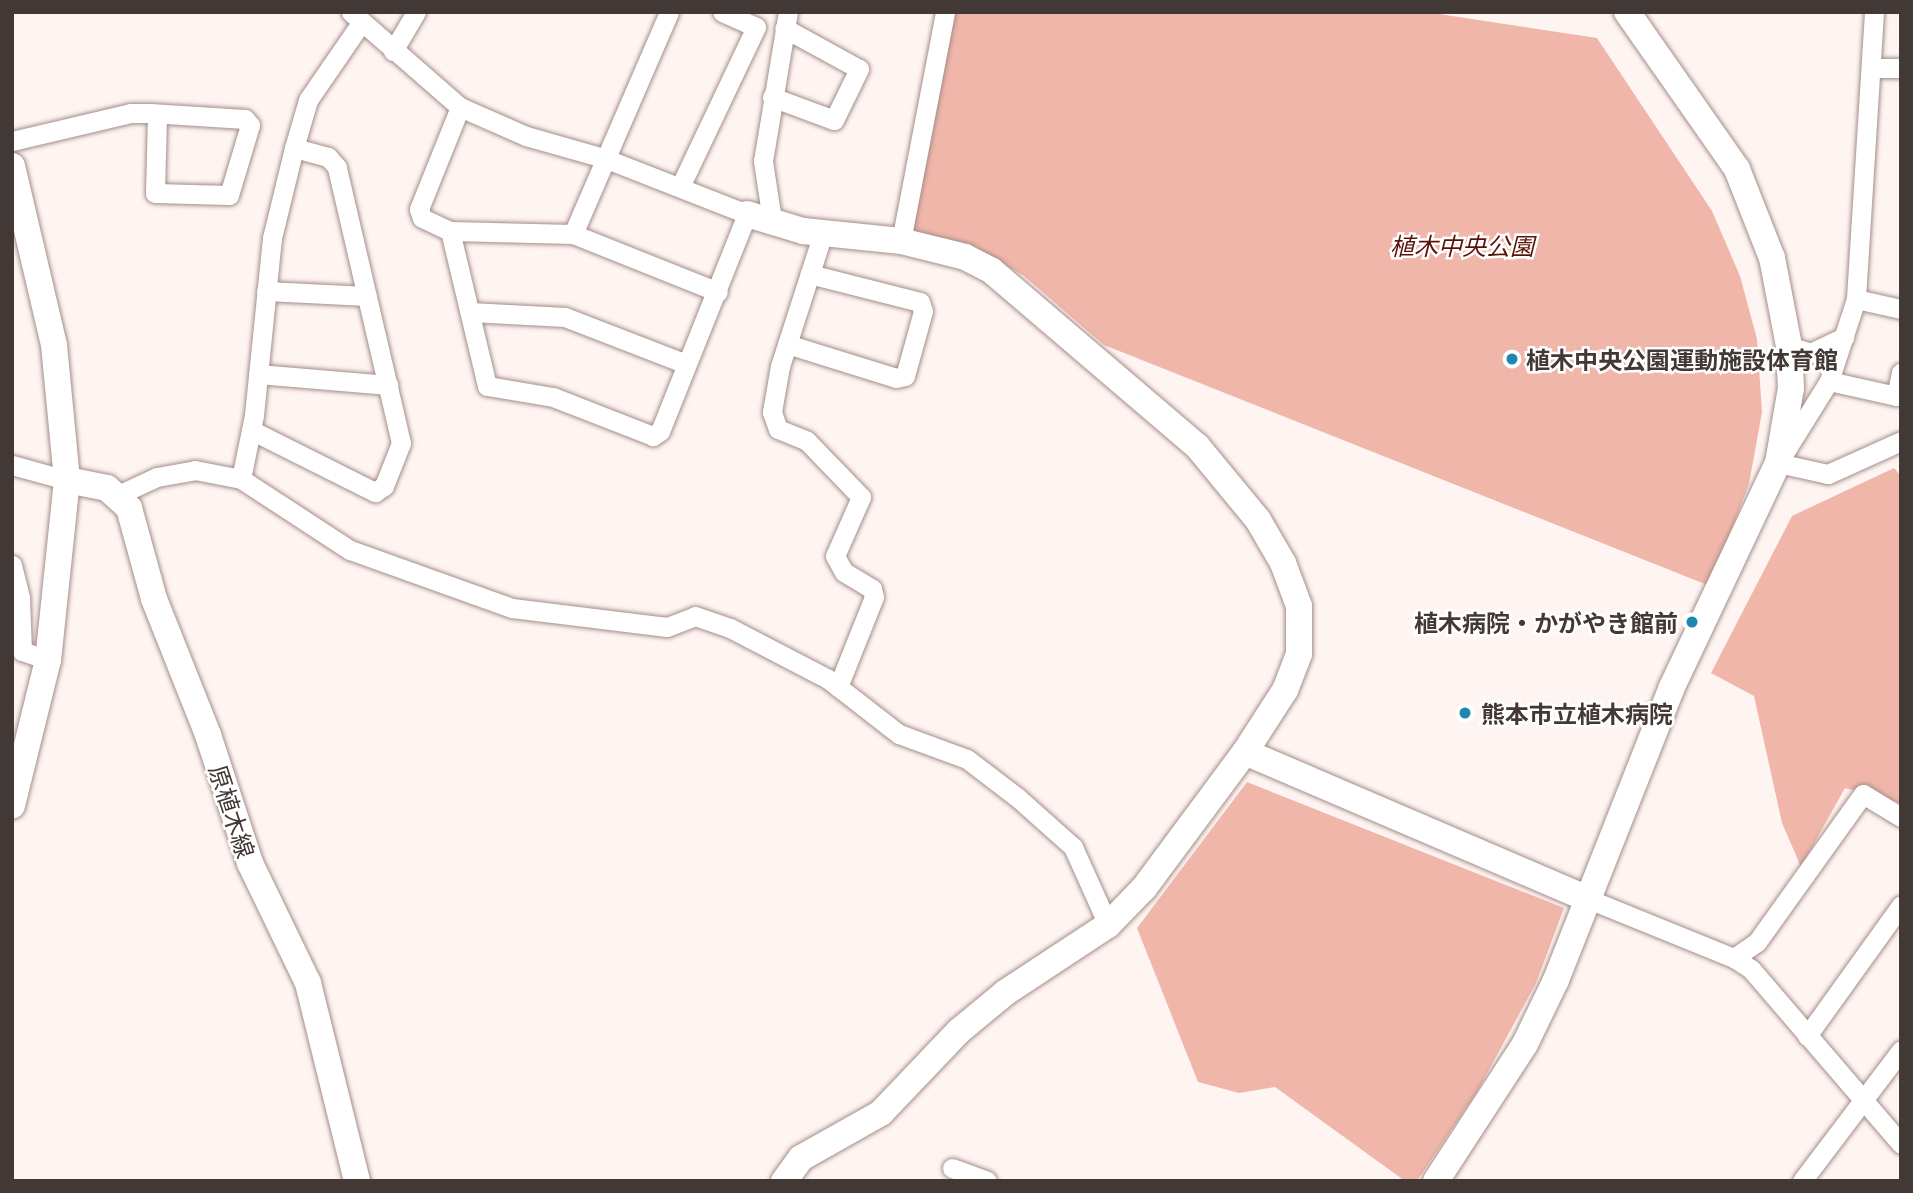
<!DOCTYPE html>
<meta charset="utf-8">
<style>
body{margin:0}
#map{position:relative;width:1913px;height:1193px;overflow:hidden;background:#fef4f1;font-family:Literata,"Noto Sans JP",serif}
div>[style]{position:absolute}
.green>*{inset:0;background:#f0b6aa}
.roads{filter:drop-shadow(0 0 2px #a48d88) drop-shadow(0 0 2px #a48d88)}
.street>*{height:19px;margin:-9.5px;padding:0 9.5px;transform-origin:9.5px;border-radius:9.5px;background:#fff}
.secondary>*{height:26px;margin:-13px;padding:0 13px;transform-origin:13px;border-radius:13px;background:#fff}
.dots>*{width:19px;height:19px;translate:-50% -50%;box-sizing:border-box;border:4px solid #fff;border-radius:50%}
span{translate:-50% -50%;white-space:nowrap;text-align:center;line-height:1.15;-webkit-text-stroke:5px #fff;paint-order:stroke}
.park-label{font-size:24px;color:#5b1307;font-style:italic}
.poi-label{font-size:24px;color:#423836;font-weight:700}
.left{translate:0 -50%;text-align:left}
.right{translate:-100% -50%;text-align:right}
.street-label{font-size:24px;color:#423836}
.frame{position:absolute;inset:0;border:14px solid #423836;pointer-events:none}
</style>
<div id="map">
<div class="green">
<div style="clip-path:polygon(953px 12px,1426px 12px,1597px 38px,1712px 211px,1740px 276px,1757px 339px,1762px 412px,1749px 484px,1710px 586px,1104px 345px,1024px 276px,974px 246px,911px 233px)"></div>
<div style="clip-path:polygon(1894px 468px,1901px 476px,1901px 803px,1845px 788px,1801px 867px,1782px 823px,1754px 696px,1711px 673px,1792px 516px)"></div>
<div style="clip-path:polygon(1247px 782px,1564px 908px,1536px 983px,1478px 1090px,1417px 1181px,1405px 1181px,1275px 1087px,1239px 1093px,1198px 1082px,1137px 928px)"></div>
</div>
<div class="roads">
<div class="street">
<div style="left:351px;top:12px;width:145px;rotate:41.1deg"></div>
<div style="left:460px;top:107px;width:72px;rotate:23.7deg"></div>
<div style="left:526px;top:136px;width:81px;rotate:15.8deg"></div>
<div style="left:604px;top:158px;width:154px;rotate:21.4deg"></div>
<div style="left:747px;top:214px;width:234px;rotate:111.8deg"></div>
<div style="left:660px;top:431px;width:9px;rotate:144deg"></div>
<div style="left:653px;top:436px;width:107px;rotate:-158.7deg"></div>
<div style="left:553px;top:397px;width:67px;rotate:-170.5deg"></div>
<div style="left:487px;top:386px;width:159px;rotate:-103.4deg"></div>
<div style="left:1874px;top:12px;width:288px;rotate:93.6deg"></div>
<div style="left:1856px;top:299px;width:86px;rotate:108.2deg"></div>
<div style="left:1829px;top:381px;width:97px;rotate:121.9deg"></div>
<div style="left:1778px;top:463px;width:51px;rotate:12.4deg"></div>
<div style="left:1828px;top:474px;width:80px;rotate:-24.3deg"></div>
<div style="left:393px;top:51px;width:45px;rotate:-59.5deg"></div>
<div style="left:1872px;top:68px;width:29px"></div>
<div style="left:772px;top:97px;width:66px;rotate:20.4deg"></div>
<div style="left:834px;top:120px;width:57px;rotate:-63.9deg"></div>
<div style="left:859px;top:69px;width:85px;rotate:-151.3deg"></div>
<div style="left:460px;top:107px;width:110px;rotate:111.9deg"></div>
<div style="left:419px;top:209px;width:9px;rotate:72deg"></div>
<div style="left:422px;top:218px;width:31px;rotate:25deg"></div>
<div style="left:450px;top:231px;width:123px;rotate:1.4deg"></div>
<div style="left:573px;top:234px;width:156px;rotate:21.8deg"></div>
<div style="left:12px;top:141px;width:121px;rotate:-13.3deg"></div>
<div style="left:130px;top:113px;width:20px"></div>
<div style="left:150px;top:113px;width:95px;rotate:3.6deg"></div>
<div style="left:245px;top:119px;width:8px;rotate:50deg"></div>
<div style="left:250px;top:125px;width:73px;rotate:106.7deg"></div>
<div style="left:229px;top:195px;width:74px;rotate:-178.5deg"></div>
<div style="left:155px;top:193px;width:79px;rotate:-88.5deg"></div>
<div style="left:680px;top:187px;width:177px;rotate:-64.6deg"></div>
<div style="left:756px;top:27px;width:37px;rotate:-156deg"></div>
<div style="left:772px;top:220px;width:60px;rotate:-98.7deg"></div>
<div style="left:763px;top:161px;width:151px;rotate:-80.5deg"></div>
<div style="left:823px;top:233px;width:140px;rotate:107.9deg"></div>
<div style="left:780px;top:366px;width:47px;rotate:99.9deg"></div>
<div style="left:772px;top:412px;width:18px;rotate:71deg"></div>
<div style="left:778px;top:429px;width:31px;rotate:22deg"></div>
<div style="left:807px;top:441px;width:78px;rotate:46deg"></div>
<div style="left:861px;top:497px;width:64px;rotate:113.8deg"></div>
<div style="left:835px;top:556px;width:18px;rotate:61deg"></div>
<div style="left:844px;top:572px;width:33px;rotate:31deg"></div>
<div style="left:872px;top:589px;width:8px;rotate:76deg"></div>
<div style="left:874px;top:597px;width:97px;rotate:111.8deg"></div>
<div style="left:573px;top:234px;width:242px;rotate:-66.6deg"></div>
<div style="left:901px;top:241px;width:233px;rotate:-79.1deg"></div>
<div style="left:266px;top:291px;width:101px;rotate:2.8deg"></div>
<div style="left:1856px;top:299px;width:46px;rotate:12.5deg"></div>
<div style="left:470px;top:312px;width:95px;rotate:3deg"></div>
<div style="left:565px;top:317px;width:130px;rotate:21.2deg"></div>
<div style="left:787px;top:344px;width:114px;rotate:17.3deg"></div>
<div style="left:896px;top:378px;width:9px;rotate:-13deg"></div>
<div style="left:905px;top:376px;width:67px;rotate:-74.5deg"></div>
<div style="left:923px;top:311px;width:9px;rotate:-108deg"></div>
<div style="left:920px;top:302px;width:114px;rotate:-165.8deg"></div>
<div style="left:1789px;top:346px;width:22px;rotate:18deg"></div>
<div style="left:1810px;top:353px;width:38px;rotate:-25deg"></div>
<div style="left:258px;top:374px;width:131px;rotate:4.8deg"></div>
<div style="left:1829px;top:381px;width:69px;rotate:12.6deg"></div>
<div style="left:1896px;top:396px;width:24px;rotate:-78deg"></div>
<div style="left:251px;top:430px;width:139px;rotate:26.6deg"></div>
<div style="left:375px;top:492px;width:11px;rotate:-34deg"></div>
<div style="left:384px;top:486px;width:46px;rotate:-68.4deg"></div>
<div style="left:401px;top:443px;width:283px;rotate:-103.1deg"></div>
<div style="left:337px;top:167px;width:13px;rotate:-132deg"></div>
<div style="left:328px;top:157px;width:35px;rotate:-165deg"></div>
<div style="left:12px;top:465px;width:57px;rotate:15.3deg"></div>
<div style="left:241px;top:479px;width:65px;rotate:-78.5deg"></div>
<div style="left:254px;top:415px;width:178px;rotate:-84.2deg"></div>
<div style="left:272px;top:238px;width:93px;rotate:-76.3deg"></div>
<div style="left:294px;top:148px;width:50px;rotate:-73.7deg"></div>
<div style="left:308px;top:100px;width:93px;rotate:-55.5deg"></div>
<div style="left:118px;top:495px;width:43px;rotate:-24.8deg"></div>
<div style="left:157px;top:477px;width:39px;rotate:-10deg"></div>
<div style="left:195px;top:470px;width:47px;rotate:11.1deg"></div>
<div style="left:241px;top:479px;width:130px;rotate:33.1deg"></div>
<div style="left:350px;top:550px;width:172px;rotate:19.7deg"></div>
<div style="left:512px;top:608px;width:156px;rotate:7deg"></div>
<div style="left:667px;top:627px;width:30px;rotate:-21deg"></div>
<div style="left:695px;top:616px;width:37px;rotate:19deg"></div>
<div style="left:730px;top:628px;width:110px;rotate:27.5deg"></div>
<div style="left:828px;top:679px;width:90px;rotate:37.8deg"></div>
<div style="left:899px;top:734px;width:72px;rotate:20.2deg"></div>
<div style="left:967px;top:759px;width:64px;rotate:37.4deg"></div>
<div style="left:1018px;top:798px;width:74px;rotate:41.7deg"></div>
<div style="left:1073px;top:847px;width:85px;rotate:65.8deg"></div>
<div style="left:12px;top:565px;width:33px;rotate:76deg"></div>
<div style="left:20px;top:597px;width:54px;rotate:87.9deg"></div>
<div style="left:22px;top:651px;width:28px;rotate:19deg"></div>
<div style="left:1586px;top:898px;width:160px;rotate:22.1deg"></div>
<div style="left:1734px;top:958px;width:20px;rotate:33deg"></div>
<div style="left:1751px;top:969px;width:230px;rotate:49.4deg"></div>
<div style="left:1734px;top:958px;width:28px;rotate:-35deg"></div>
<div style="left:1757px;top:942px;width:182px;rotate:-54.4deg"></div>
<div style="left:1863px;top:794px;width:44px;rotate:31.2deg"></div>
<div style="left:1807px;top:1036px;width:161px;rotate:-54.3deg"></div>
<div style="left:952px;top:1168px;width:37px;rotate:20deg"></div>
<div style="left:1802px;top:1181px;width:164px;rotate:-52.9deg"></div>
</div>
<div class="secondary">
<div style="left:12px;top:166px;width:184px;rotate:76.8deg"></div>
<div style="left:54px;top:345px;width:136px;rotate:84.5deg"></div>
<div style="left:67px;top:480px;width:181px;rotate:96deg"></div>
<div style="left:48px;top:660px;width:150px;rotate:103.9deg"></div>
<div style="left:747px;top:214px;width:59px;rotate:16.9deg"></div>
<div style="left:803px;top:231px;width:99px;rotate:5.8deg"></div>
<div style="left:901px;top:241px;width:66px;rotate:14deg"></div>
<div style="left:965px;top:257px;width:30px;rotate:27deg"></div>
<div style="left:992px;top:271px;width:270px;rotate:40.5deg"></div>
<div style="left:1197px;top:446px;width:96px;rotate:50.5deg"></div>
<div style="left:1258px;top:520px;width:50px;rotate:59.8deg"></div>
<div style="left:1283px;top:563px;width:46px;rotate:69.6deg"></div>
<div style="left:1299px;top:606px;width:48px;rotate:90deg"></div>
<div style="left:1299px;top:654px;width:39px;rotate:111deg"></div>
<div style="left:1285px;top:690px;width:74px;rotate:122.8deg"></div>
<div style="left:1245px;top:752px;width:169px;rotate:126.6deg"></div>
<div style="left:1144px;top:888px;width:52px;rotate:134.2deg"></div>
<div style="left:1108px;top:925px;width:123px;rotate:146.6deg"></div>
<div style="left:1005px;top:993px;width:60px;rotate:140.4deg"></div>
<div style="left:959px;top:1031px;width:113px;rotate:133.6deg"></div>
<div style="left:881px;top:1113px;width:92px;rotate:150.6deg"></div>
<div style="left:801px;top:1158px;width:29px;rotate:126deg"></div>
<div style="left:67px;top:480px;width:41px;rotate:11.3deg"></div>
<div style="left:107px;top:488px;width:30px;rotate:42deg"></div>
<div style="left:129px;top:508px;width:94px;rotate:74.6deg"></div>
<div style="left:154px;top:599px;width:146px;rotate:68.3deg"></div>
<div style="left:208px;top:735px;width:135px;rotate:71.8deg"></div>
<div style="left:250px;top:863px;width:133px;rotate:64.2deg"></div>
<div style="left:308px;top:983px;width:204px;rotate:76.1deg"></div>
<div style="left:1245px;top:752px;width:371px;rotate:23.2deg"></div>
<div style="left:1436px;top:1181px;width:163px;rotate:-57deg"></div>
<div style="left:1525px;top:1044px;width:71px;rotate:-64.2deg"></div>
<div style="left:1556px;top:980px;width:313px;rotate:-68.4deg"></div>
<div style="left:1671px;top:689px;width:250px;rotate:-64.7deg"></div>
<div style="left:1778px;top:463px;width:76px;rotate:-80.2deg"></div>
<div style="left:1791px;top:388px;width:42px;rotate:-92.7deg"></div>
<div style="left:1789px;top:346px;width:90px;rotate:-100.9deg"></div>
<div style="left:1772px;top:258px;width:96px;rotate:-111.5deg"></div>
<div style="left:1737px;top:169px;width:192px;rotate:-125deg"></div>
</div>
</div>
<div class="dots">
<div style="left:1512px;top:359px;background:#1f87af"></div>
<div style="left:1692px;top:622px;background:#1f87af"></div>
<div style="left:1465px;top:713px;background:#1f87af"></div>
</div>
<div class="park-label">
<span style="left:1462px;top:245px">植木中央公園</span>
</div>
<div class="poi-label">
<span class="left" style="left:1526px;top:359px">植木中央公園運動施設体育館</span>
<span class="right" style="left:1678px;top:622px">植木病院・かがやき館前</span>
<span class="left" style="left:1481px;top:713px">熊本市立植木病院</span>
</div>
<div class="street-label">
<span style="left:233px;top:811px;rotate:72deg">原植木線</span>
</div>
<div class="frame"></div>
</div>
